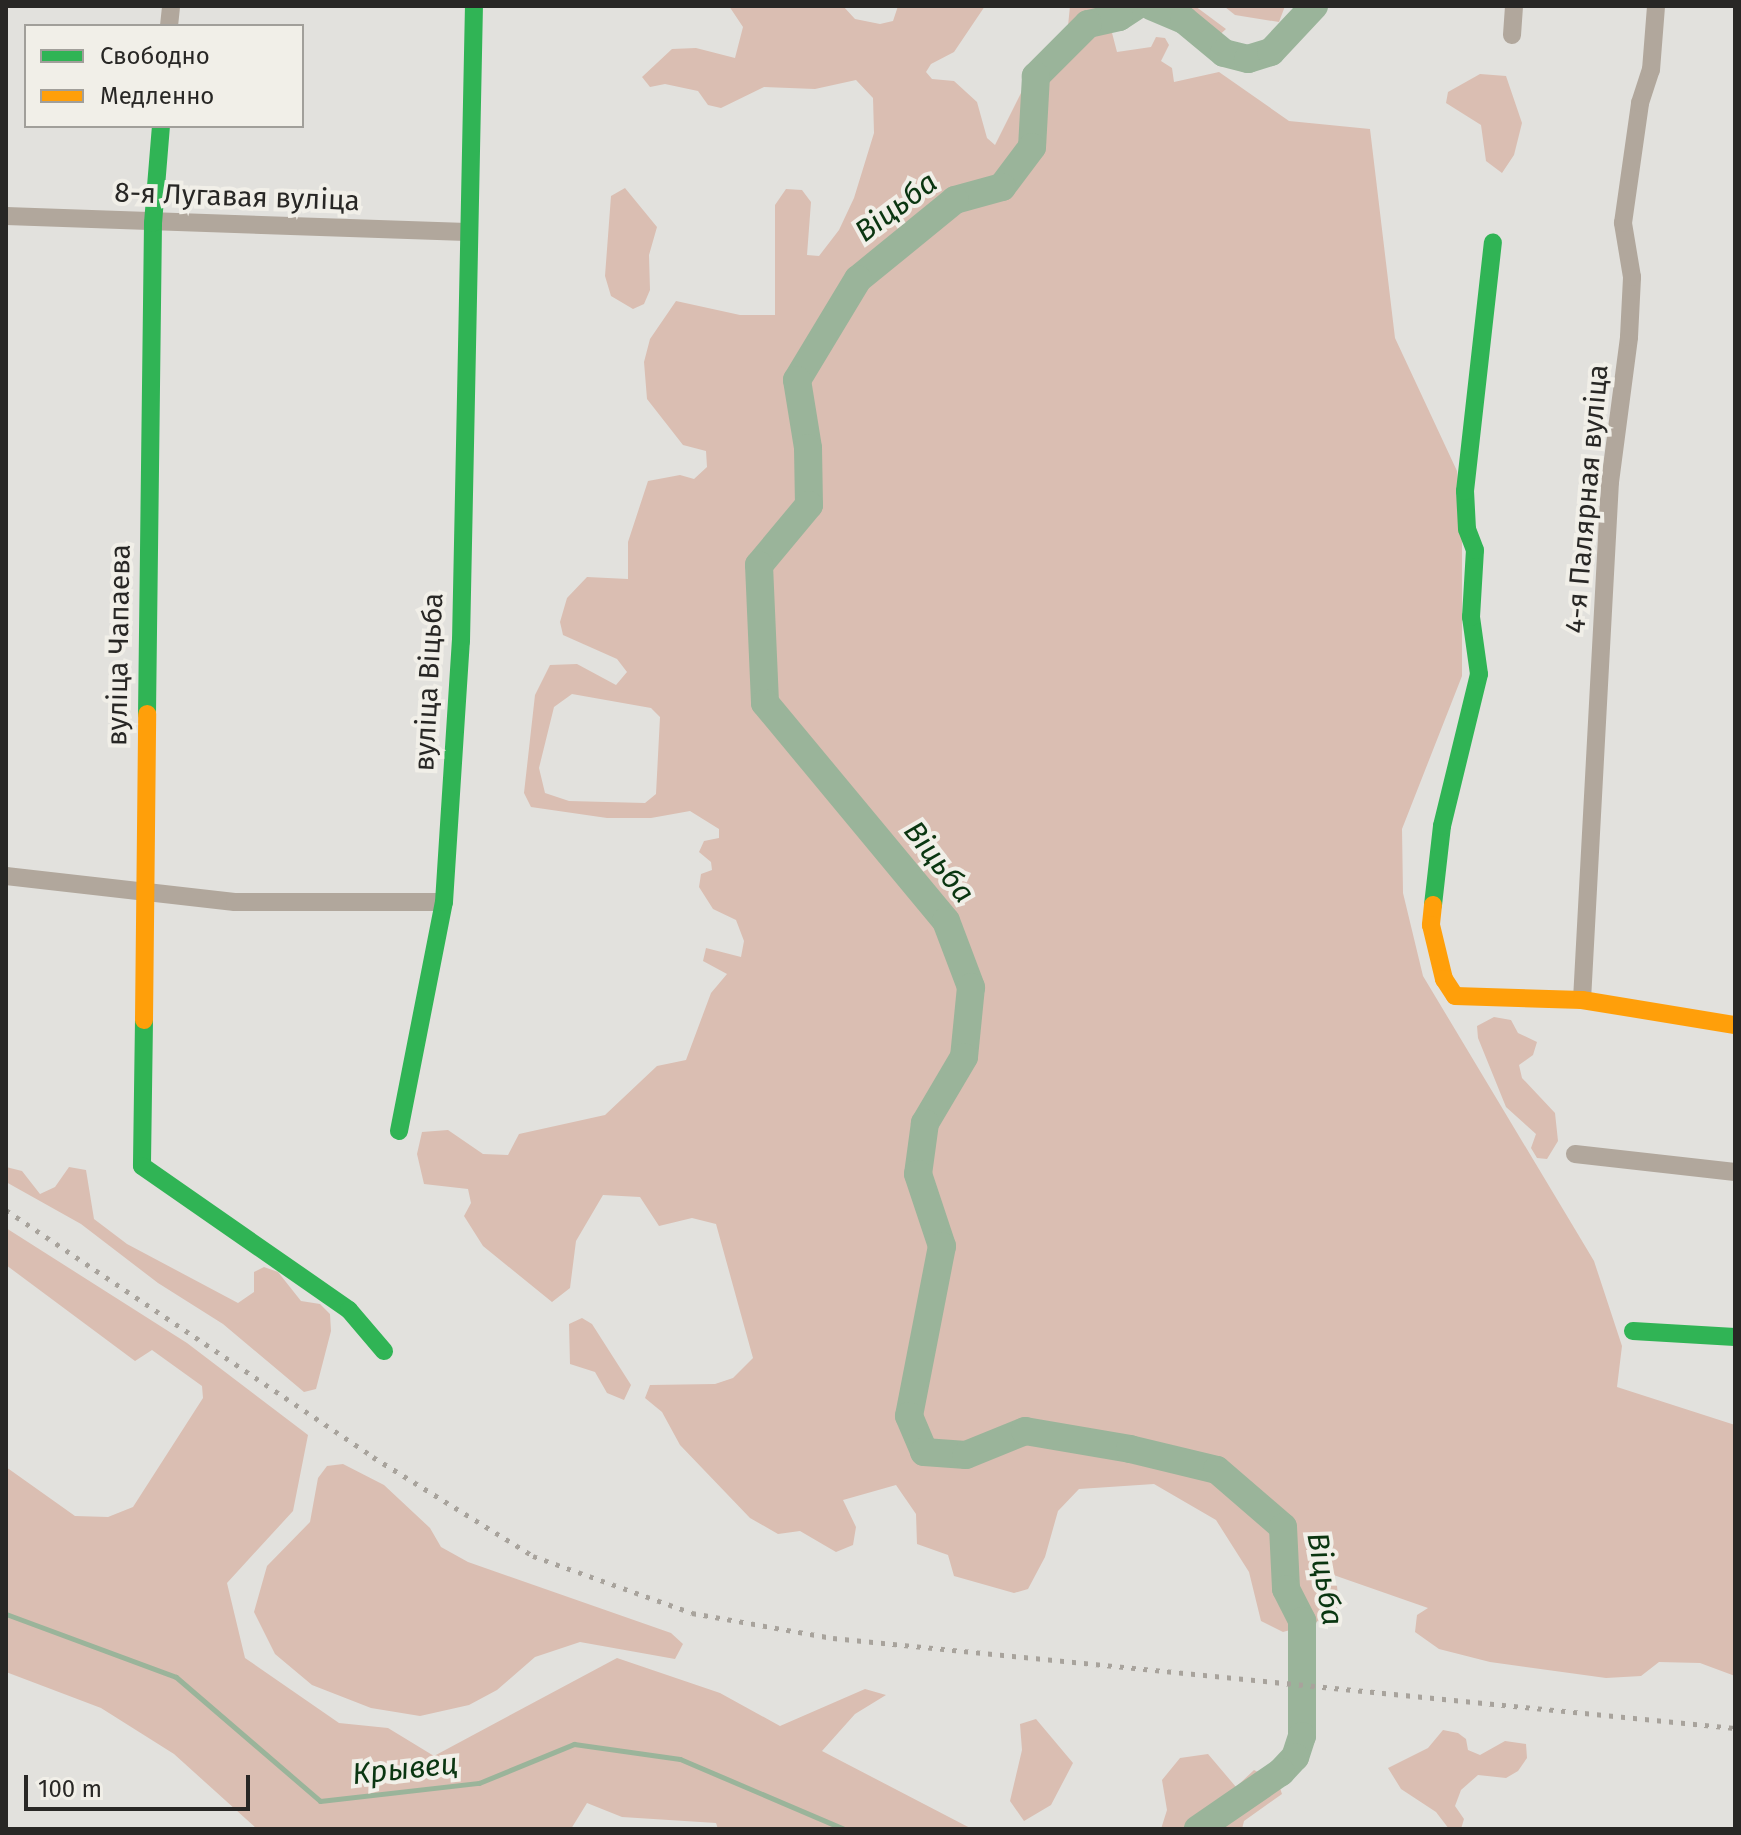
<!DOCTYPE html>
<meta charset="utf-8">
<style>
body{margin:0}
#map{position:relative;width:1741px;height:1835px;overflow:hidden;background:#e2e1dd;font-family:"Fira Sans",sans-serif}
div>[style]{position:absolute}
.green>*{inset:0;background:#dabeb2}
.stream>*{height:5px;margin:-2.5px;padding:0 2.5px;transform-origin:2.5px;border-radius:2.5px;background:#9ab49a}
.river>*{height:28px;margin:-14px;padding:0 14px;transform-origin:14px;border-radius:14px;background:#9ab49a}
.street>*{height:18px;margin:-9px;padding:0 9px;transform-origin:9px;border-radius:9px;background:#b1a79c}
.fast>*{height:18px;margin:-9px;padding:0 9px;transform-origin:9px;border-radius:9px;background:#30b455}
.slow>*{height:18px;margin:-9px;padding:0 9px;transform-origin:9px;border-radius:9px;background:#ff9f0a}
.rail>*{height:5px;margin-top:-2.5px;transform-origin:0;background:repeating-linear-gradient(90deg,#a8a39c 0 4px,transparent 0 12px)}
span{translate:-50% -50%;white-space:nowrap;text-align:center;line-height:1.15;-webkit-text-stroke:8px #f1efe8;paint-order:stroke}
.street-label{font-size:28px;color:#282725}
.water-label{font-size:30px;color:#0a3611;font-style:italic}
.frame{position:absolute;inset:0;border:8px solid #282725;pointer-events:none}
.legend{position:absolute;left:24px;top:24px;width:280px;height:104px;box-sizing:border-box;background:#f1efe8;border:2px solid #a19f9a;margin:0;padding:10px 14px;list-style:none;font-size:24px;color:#282725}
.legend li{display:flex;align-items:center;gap:16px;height:40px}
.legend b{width:40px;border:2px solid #a19f9a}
.scale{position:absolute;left:24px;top:1775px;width:226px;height:36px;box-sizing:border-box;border:4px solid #282725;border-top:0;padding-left:10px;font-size:24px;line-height:28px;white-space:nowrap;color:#282725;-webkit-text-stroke:6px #f1efe8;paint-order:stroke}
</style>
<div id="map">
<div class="green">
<div style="clip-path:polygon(evenodd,729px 6px,843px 6px,855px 19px,880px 24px,893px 21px,898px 6px,985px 6px,954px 52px,931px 64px,926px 72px,932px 79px,954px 81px,977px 102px,987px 138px,995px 145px,1038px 59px,1068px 26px,1070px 6px,1195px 6px,1226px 29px,1215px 39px,1141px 11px,1111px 29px,1117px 52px,1151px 47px,1156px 37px,1165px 38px,1169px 45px,1161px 61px,1172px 68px,1174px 82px,1219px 72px,1289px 121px,1370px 129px,1395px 338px,1457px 471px,1462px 522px,1462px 676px,1402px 829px,1403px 893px,1423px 976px,1594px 1261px,1622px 1346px,1617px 1387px,1735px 1425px,1735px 1676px,1700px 1663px,1659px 1662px,1641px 1676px,1606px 1678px,1490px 1662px,1439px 1649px,1415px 1632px,1417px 1615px,1428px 1608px,1325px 1572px,1309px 1543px,1320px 1574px,1337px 1586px,1339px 1606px,1315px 1623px,1283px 1632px,1261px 1621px,1249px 1572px,1216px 1520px,1154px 1484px,1079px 1489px,1058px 1511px,1045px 1557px,1028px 1589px,1014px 1593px,954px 1576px,948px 1555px,917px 1544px,916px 1514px,896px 1485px,843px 1500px,856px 1527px,853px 1545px,836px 1552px,800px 1531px,778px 1534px,750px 1518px,680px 1445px,662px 1412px,645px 1398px,650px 1385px,715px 1384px,733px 1378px,753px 1358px,716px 1224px,692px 1218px,659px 1226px,640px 1197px,603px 1195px,576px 1241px,570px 1288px,552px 1302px,483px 1246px,464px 1216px,471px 1203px,468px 1189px,424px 1184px,417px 1154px,422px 1132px,448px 1130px,483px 1154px,508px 1155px,519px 1134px,605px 1115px,657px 1066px,686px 1060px,711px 993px,727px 974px,703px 961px,706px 948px,741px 957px,744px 941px,736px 920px,713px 909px,699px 887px,701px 874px,712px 870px,711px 862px,699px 852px,704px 841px,719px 838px,719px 829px,690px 811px,651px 818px,607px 818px,531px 807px,524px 793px,535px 695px,550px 665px,577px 664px,616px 685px,627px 672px,617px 659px,563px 635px,560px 622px,567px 598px,587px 577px,628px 579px,628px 542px,648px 481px,680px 475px,694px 479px,707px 467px,706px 451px,683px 445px,647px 399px,644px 362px,650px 339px,676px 301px,740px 315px,775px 315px,775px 205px,786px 189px,802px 190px,811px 202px,807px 255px,819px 256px,839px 230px,854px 198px,874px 133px,873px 98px,856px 80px,815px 89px,764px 87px,721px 108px,708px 105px,698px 91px,665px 84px,650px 87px,642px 77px,672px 49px,696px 48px,735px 58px,743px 27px,729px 6px,572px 694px,651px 708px,660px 717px,656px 794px,645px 803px,569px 801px,545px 793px,539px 768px,554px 707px,572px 694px)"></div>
<div style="clip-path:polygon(1285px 6px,1279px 22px,1235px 15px,1225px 7px)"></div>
<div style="clip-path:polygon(1480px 74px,1506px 76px,1522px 123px,1514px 155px,1502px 173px,1486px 161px,1481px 125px,1446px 103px,1448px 92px)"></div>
<div style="clip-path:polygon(625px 188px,657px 227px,649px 255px,650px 290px,644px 304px,633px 309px,611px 296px,605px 276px,611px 196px)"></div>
<div style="clip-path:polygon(1494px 1017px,1511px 1020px,1518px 1033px,1537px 1042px,1533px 1055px,1519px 1065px,1522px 1078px,1555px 1113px,1558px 1141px,1547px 1159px,1537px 1158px,1531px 1148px,1536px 1134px,1506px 1107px,1478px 1038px,1477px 1026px)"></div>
<div style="clip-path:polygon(6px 1167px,22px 1171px,40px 1194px,55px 1187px,69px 1167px,86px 1170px,94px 1219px,127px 1244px,238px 1303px,254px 1292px,254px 1272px,264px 1267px,278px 1272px,301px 1301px,320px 1304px,330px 1314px,331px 1331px,316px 1389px,304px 1392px,223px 1324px,158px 1283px,81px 1224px,6px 1182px)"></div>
<div style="clip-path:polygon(6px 1228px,187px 1343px,308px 1435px,293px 1511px,227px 1583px,245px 1658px,339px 1723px,388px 1728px,434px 1756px,617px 1658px,720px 1693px,780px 1726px,865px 1689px,886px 1695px,855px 1714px,822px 1751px,972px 1829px,718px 1829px,716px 1823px,622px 1817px,587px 1803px,571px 1829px,257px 1829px,174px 1754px,101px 1708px,6px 1672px,6px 1467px,75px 1516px,108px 1517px,133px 1507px,203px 1398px,202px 1386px,152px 1350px,135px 1361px,6px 1265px)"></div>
<div style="clip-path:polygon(582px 1318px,592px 1324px,631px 1385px,624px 1400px,607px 1393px,595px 1372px,570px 1364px,569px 1324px)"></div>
<div style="clip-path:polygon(343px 1464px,384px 1485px,430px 1528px,441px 1547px,468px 1562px,671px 1633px,683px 1644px,675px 1659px,580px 1642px,535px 1657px,497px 1690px,469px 1705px,420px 1716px,371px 1708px,312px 1685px,275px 1654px,254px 1612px,267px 1566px,310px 1522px,318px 1478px,327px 1466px)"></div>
<div style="clip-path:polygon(1036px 1719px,1073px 1763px,1051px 1805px,1024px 1821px,1010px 1801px,1022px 1750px,1020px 1724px)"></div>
<div style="clip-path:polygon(1443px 1730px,1458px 1733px,1466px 1739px,1468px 1750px,1480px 1755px,1505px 1741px,1526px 1744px,1527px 1758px,1518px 1771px,1506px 1778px,1478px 1775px,1461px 1790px,1455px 1806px,1464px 1819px,1461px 1829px,1449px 1829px,1436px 1812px,1401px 1789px,1388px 1768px,1428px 1748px)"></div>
<div style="clip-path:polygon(1208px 1754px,1236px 1787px,1254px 1770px,1278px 1782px,1282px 1794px,1244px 1821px,1242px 1829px,1161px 1829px,1167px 1810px,1162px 1780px,1180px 1758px)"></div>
</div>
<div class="stream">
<div style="left:6px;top:1614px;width:181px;rotate:20.3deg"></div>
<div style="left:176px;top:1677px;width:190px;rotate:40.7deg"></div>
<div style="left:320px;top:1801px;width:160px;rotate:-6.5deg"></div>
<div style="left:479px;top:1783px;width:103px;rotate:-22.3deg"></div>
<div style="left:574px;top:1744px;width:107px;rotate:8.1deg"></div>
<div style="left:680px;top:1759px;width:178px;rotate:23.1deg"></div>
</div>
<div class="river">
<div style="left:1136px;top:6px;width:20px;rotate:147deg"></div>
<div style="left:1119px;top:17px;width:32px;rotate:167deg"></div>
<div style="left:1088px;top:24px;width:74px;rotate:135deg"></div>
<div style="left:1036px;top:76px;width:71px;rotate:93.2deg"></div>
<div style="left:1032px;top:147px;width:50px;rotate:126.9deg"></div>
<div style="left:1002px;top:187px;width:49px;rotate:164.5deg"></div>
<div style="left:955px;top:200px;width:125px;rotate:140.8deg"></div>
<div style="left:858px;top:279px;width:118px;rotate:121.1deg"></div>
<div style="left:797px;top:380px;width:69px;rotate:80.8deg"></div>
<div style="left:808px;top:448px;width:57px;rotate:89deg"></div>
<div style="left:809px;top:505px;width:78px;rotate:129.8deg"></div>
<div style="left:759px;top:565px;width:138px;rotate:87.5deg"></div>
<div style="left:765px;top:703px;width:283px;rotate:50.3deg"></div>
<div style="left:946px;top:921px;width:71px;rotate:69.3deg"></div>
<div style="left:971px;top:987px;width:70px;rotate:95.7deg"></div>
<div style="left:964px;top:1057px;width:77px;rotate:120.6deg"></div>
<div style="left:925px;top:1123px;width:51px;rotate:97.8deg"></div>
<div style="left:918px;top:1174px;width:76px;rotate:71.6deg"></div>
<div style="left:942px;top:1246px;width:173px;rotate:101deg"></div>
<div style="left:909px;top:1416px;width:39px;rotate:67deg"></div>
<div style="left:924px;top:1452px;width:42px;rotate:4.1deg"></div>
<div style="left:966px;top:1455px;width:64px;rotate:-22.1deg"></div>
<div style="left:1025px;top:1431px;width:107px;rotate:9.7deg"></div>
<div style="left:1130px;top:1449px;width:89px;rotate:13.6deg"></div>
<div style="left:1217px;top:1470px;width:87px;rotate:40.8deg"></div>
<div style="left:1283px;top:1527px;width:62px;rotate:87.2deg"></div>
<div style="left:1286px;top:1589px;width:36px;rotate:63deg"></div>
<div style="left:1302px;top:1621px;width:115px;rotate:90deg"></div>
<div style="left:1302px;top:1736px;width:22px;rotate:108deg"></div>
<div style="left:1295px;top:1757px;width:21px;rotate:133deg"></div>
<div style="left:1281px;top:1772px;width:101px;rotate:145.5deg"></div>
<div style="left:1151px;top:6px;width:36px;rotate:23deg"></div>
<div style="left:1184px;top:20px;width:52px;rotate:39.5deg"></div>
<div style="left:1224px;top:53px;width:25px;rotate:14deg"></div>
<div style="left:1248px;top:59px;width:24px;rotate:-17deg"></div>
<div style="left:1271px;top:52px;width:63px;rotate:-46.9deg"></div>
</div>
<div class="street">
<div style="left:169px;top:26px;width:20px;rotate:-84deg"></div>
<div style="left:1512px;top:35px;width:29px;rotate:-86deg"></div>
<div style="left:6px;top:216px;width:461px;rotate:2deg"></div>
<div style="left:6px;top:876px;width:230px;rotate:6.5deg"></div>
<div style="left:235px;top:902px;width:209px"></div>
<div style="left:1582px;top:1000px;width:519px;rotate:-86.91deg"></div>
<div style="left:1610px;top:482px;width:146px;rotate:-82.5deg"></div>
<div style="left:1629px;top:337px;width:60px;rotate:-87.1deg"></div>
<div style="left:1632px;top:277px;width:55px;rotate:-99.5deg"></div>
<div style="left:1623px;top:223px;width:121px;rotate:-81.9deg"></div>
<div style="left:1640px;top:103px;width:35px;rotate:-72deg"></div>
<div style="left:1651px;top:70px;width:64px;rotate:-85.5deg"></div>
<div style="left:1575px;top:1154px;width:161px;rotate:6.4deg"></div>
</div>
<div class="fast">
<div style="left:147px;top:714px;width:491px;rotate:-89.3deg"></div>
<div style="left:153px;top:223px;width:97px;rotate:-85.3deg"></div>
<div style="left:1433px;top:905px;width:80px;rotate:-83.5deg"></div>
<div style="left:1442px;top:826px;width:156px;rotate:-76.3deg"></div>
<div style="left:1479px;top:674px;width:58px;rotate:-98deg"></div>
<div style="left:1471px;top:617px;width:67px;rotate:-86.6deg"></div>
<div style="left:1475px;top:550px;width:22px;rotate:-111deg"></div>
<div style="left:1467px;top:529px;width:38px;rotate:-93deg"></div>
<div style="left:1465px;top:491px;width:250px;rotate:-83.6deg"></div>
<div style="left:144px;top:1020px;width:146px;rotate:90.8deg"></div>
<div style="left:142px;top:1166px;width:252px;rotate:34.8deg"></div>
<div style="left:349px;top:1310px;width:54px;rotate:49.5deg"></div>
<div style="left:399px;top:1131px;width:233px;rotate:-78.9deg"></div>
<div style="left:444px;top:902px;width:262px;rotate:-86.3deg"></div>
<div style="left:461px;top:641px;width:635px;rotate:-88.83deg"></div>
<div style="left:1633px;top:1331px;width:102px;rotate:3.4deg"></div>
</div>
<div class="slow">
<div style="left:1433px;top:905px;width:20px;rotate:96deg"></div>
<div style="left:1431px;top:925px;width:56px;rotate:76.5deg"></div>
<div style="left:1444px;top:979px;width:20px;rotate:57deg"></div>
<div style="left:1455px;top:996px;width:127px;rotate:1.8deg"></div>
<div style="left:1582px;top:1000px;width:155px;rotate:9.3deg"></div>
<div style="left:144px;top:1020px;width:306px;rotate:-89.4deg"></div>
</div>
<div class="rail">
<div style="left:6px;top:1210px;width:442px;rotate:33.9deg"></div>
<div style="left:373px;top:1457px;width:188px;rotate:31.7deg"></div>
<div style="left:533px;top:1556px;width:169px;rotate:19.7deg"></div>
<div style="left:692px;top:1613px;width:143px;rotate:10.1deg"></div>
<div style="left:833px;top:1638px;width:906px;rotate:5.7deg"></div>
</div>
<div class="street-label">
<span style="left:237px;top:197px;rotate:2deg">8-я Лугавая вуліца</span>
<span style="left:1587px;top:499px;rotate:-85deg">4-я Палярная вуліца</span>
<span style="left:119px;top:645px;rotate:-89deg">вуліца Чапаева</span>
<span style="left:429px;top:682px;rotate:-87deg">вуліца Віцьба</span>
</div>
<div class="water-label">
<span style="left:896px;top:207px;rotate:-37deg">Віцьба</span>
<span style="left:939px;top:862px;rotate:52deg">Віцьба</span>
<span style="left:1325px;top:1579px;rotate:80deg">Віцьба</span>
<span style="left:405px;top:1769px;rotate:-6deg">Крывец</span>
</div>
<div class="frame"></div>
<ul class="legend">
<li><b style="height:10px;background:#30b455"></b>Свободно</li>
<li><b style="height:10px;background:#ff9f0a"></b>Медленно</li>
</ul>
<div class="scale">100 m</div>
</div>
